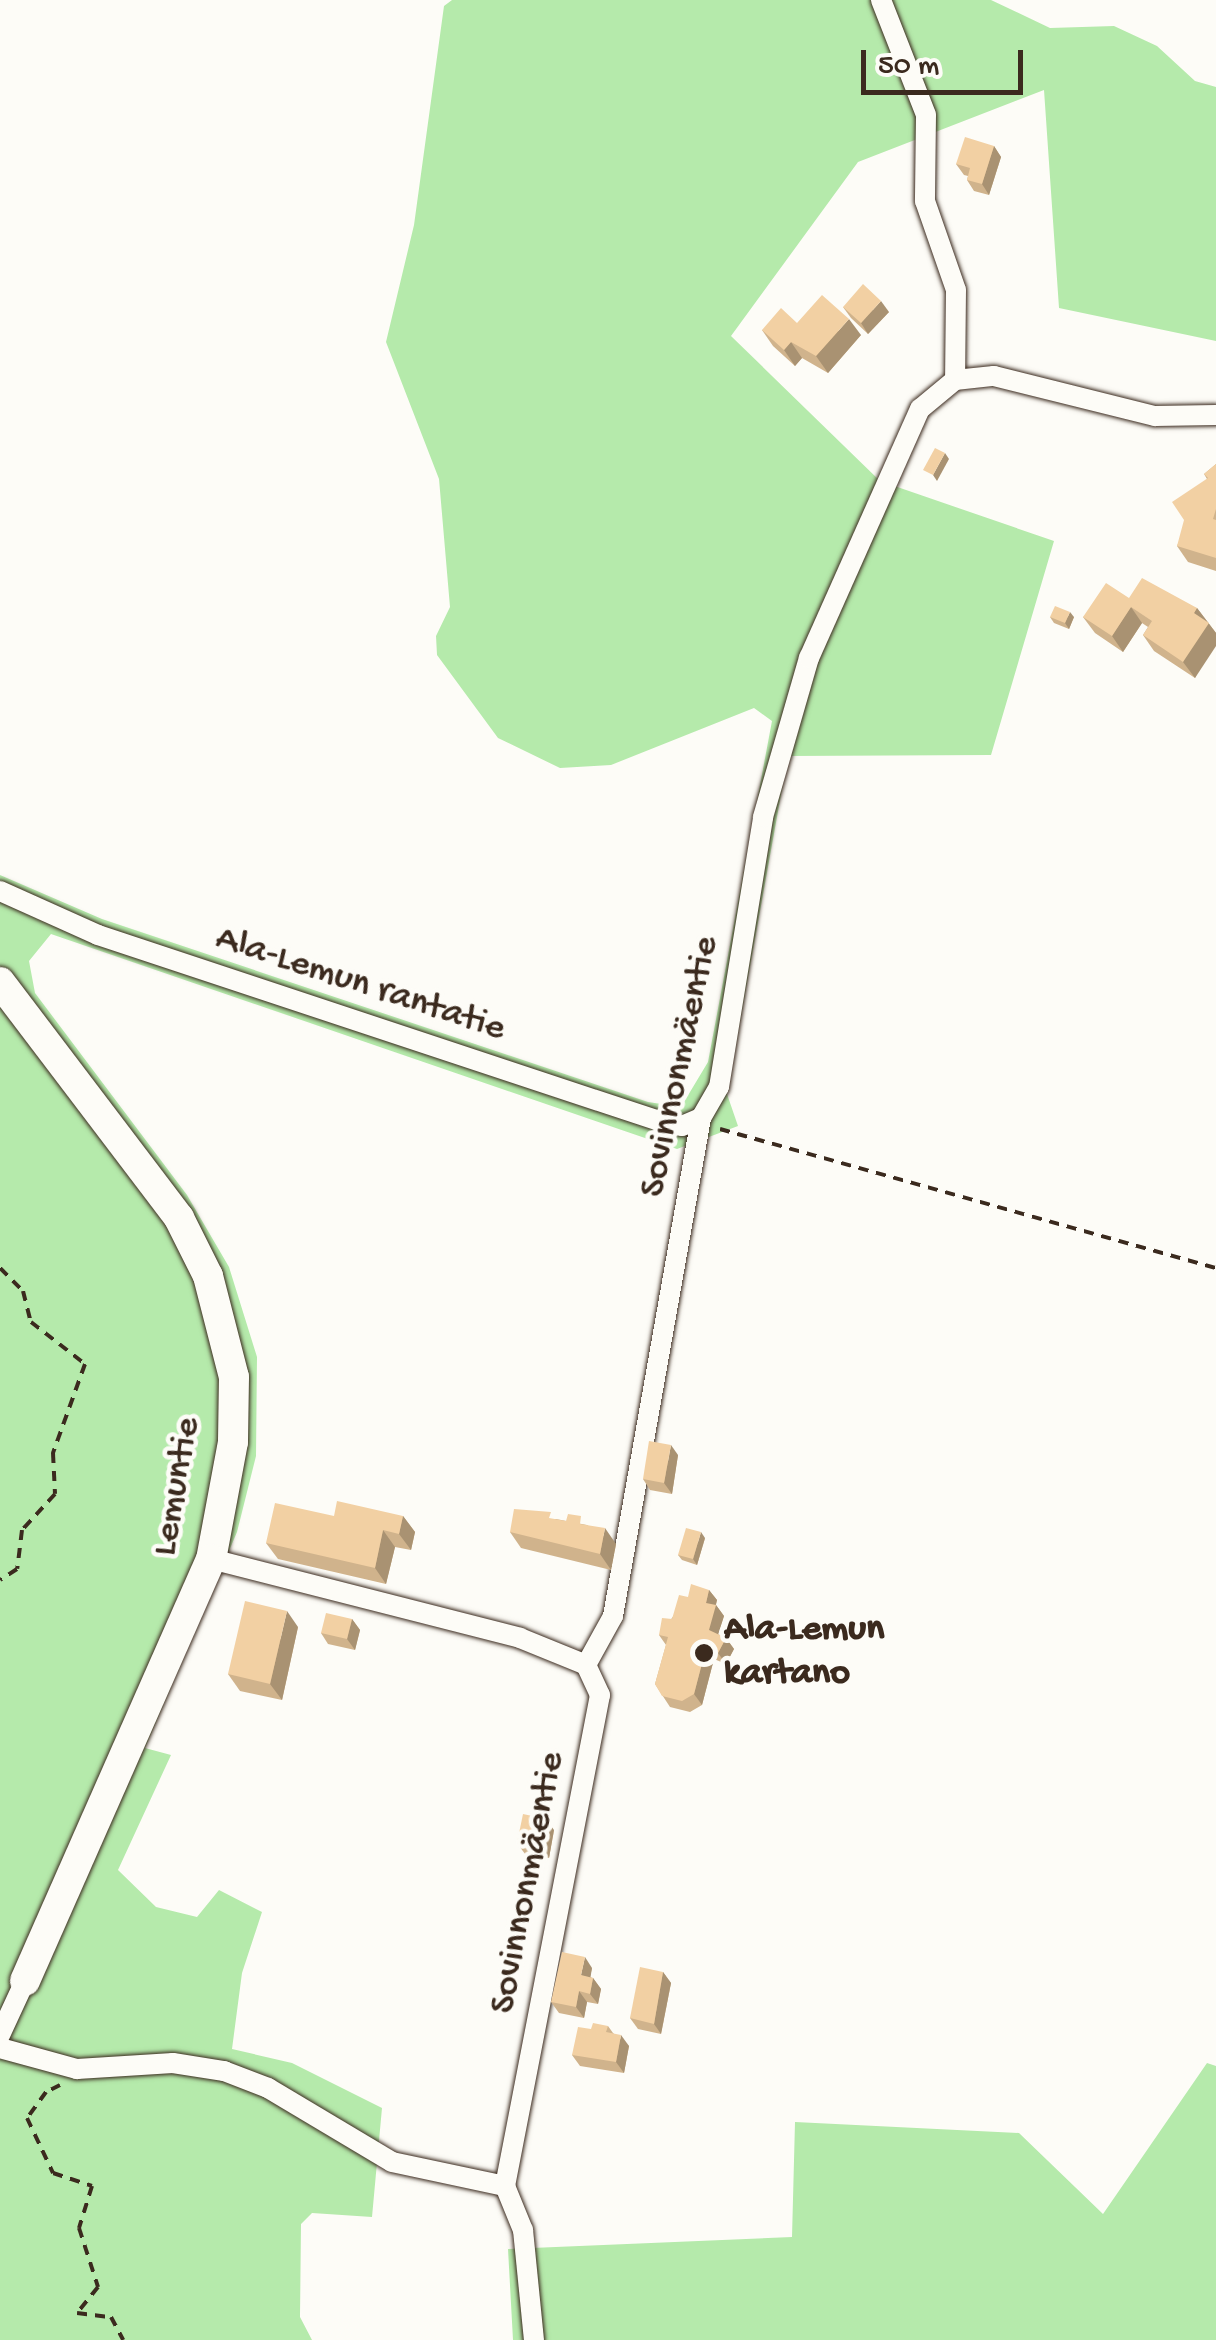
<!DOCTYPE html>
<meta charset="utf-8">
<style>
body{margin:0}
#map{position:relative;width:1216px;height:2340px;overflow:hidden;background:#fdfcf7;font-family:"Gochi Hand",sans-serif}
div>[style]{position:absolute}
.green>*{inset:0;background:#b5eaab}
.path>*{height:4px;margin-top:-2px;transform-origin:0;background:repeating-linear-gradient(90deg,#3b2a1e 0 10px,transparent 0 18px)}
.roads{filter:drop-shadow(0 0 2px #3b2a1e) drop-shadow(0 0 2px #3b2a1e)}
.street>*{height:20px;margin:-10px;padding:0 10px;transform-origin:10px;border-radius:10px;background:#fdfcf7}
.secondary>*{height:30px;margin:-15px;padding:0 15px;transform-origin:15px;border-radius:15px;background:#fdfcf7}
.wall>*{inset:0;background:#d0b38c}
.shaded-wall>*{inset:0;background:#a99272}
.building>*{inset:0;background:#f2d0a3}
.dots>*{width:28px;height:28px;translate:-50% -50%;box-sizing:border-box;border:5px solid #fdfcf7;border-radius:50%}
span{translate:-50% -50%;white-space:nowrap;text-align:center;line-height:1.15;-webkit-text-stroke:9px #fdfcf7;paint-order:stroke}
.street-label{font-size:38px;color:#3b2a1e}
.poi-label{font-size:38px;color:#3b2a1e;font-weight:700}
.left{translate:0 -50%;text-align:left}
.scale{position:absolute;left:861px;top:50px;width:162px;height:45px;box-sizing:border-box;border:5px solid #3b2a1e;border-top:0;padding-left:12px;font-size:30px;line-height:35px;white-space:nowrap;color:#3b2a1e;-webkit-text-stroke:8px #fdfcf7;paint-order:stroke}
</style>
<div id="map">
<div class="green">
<div style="clip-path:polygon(452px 0,991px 0,1050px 28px,1114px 26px,1157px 46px,1195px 81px,1216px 87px,1216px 341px,1059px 308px,1044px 90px,858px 162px,731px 336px,880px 481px,1054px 541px,991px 755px,788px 756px,727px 1094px,738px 1126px,677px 1149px,51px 934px,29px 961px,35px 993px,187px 1195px,229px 1267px,257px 1357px,256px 1456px,237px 1532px,145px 1748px,171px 1755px,118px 1870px,156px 1907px,197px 1917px,219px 1890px,262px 1912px,242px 1973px,232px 2049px,292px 2063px,382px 2108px,372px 2217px,312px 2213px,301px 2224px,300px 2317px,312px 2340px,0 2340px,0 875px,102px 919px,648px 1102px,681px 1107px,708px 1062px,772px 721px,754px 708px,611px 765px,560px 768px,498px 738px,437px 655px,436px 636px,450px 607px,439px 479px,386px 342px,414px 225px,444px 6px)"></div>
<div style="clip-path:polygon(1207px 2063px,1216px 2066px,1216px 2340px,513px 2340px,508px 2249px,792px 2237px,795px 2122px,1019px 2133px,1103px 2214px)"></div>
</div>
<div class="path">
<div style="left:720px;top:1129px;width:515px;rotate:15.66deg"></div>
<div style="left:0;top:1268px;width:33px;rotate:45deg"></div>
<div style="left:23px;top:1291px;width:32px;rotate:76deg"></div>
<div style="left:31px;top:1322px;width:68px;rotate:37.9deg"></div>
<div style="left:85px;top:1364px;width:95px;rotate:109.8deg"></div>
<div style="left:53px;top:1453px;width:41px;rotate:87.2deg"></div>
<div style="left:55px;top:1494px;width:49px;rotate:132.5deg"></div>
<div style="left:22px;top:1530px;width:39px;rotate:97deg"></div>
<div style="left:17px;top:1569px;width:20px;rotate:147deg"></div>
<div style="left:60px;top:2085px;width:16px;rotate:153deg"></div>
<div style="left:46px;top:2092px;width:32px;rotate:126deg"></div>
<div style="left:27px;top:2118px;width:61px;rotate:64.7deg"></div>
<div style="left:53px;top:2173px;width:41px;rotate:18.4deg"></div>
<div style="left:92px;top:2186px;width:44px;rotate:107.2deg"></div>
<div style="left:79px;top:2228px;width:62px;rotate:72.1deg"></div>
<div style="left:98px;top:2287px;width:33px;rotate:129deg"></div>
<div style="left:77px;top:2313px;width:34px;rotate:7deg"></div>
<div style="left:111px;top:2317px;width:26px;rotate:62deg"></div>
</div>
<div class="roads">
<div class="street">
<div style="left:881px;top:0;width:123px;rotate:68.6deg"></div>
<div style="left:926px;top:115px;width:86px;rotate:90.7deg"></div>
<div style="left:925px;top:201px;width:94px;rotate:70.8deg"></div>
<div style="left:956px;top:290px;width:90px;rotate:90.6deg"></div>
<div style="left:0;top:891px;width:107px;rotate:24.2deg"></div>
<div style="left:98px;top:935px;width:597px;rotate:18.34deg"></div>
<div style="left:665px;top:1123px;width:17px;rotate:10deg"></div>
<div style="left:682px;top:1126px;width:21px;rotate:-23deg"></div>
<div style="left:211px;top:1559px;width:319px;rotate:14.3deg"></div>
<div style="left:520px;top:1638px;width:71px;rotate:22.2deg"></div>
<div style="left:0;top:2035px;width:60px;rotate:-65.2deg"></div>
<div style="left:0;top:2048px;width:80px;rotate:15.3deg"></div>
<div style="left:77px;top:2069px;width:96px;rotate:-3.6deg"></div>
<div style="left:173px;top:2063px;width:52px;rotate:8.9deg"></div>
<div style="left:224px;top:2071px;width:47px;rotate:21.1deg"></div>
<div style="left:268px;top:2088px;width:144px;rotate:30.8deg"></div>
<div style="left:392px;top:2162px;width:116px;rotate:12deg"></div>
<div style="left:505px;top:2186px;width:48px;rotate:67.8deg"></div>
<div style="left:523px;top:2230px;width:111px;rotate:84.3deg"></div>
<div style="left:505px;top:2186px;width:500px;rotate:-79.05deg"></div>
<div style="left:600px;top:1695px;width:33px;rotate:-115deg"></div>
<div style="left:586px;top:1665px;width:56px;rotate:-61.1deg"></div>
<div style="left:613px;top:1616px;width:506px;rotate:-79.98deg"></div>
<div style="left:701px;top:1118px;width:36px;rotate:-60deg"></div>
<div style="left:719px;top:1087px;width:274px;rotate:-80.7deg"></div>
<div style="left:763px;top:817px;width:166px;rotate:-73.9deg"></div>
<div style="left:809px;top:658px;width:273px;rotate:-66deg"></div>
<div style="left:920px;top:409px;width:45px;rotate:-39.6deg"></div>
<div style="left:955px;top:380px;width:39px;rotate:-6deg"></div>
<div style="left:994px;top:376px;width:166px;rotate:14deg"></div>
<div style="left:1155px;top:416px;width:61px;rotate:-0.9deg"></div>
</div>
<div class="secondary">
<div style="left:0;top:982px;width:296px;rotate:52.8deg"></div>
<div style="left:179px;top:1218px;width:65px;rotate:63.4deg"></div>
<div style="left:208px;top:1276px;width:104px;rotate:75.6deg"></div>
<div style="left:234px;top:1377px;width:65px;rotate:90.9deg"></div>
<div style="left:233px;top:1442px;width:119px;rotate:100.6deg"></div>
<div style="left:211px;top:1559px;width:461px;rotate:113.8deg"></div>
</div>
</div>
<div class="wall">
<div style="clip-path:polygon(994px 146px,1001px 157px,989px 195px,974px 191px,967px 180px,968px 176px,964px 175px,956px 164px)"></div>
<div style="clip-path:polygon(843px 307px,889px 312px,868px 334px,851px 318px)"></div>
<div style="clip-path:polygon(797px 323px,861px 335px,828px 373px,802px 358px,795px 366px,773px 346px,762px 330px)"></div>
<div style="clip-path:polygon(1216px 464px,1216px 571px,1188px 562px,1177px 546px,1207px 479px,1204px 474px)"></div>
<div style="clip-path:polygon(1129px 598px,1197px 608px,1216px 633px,1195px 678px,1154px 651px,1143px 635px,1148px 627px,1142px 623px,1123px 652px,1095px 633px,1083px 617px)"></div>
<div style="clip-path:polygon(1050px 617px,1074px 617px,1069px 629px,1054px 623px)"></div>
<div style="clip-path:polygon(678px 1455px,672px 1494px,650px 1490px,643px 1479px)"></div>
<div style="clip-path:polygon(334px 1516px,403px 1516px,415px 1532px,411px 1550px,395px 1547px,386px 1584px,278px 1559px,266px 1543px)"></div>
<div style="clip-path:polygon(556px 1519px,587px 1525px,616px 1544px,611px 1570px,521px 1548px,510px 1532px)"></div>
<div style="clip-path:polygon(705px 1538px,697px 1565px,682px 1560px,678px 1555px)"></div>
<div style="clip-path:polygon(709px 1590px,717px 1600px,716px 1605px,724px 1616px,718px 1634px,726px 1638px,734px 1649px,726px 1664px,714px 1659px,702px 1705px,690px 1712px,670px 1707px,655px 1684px,666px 1645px,659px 1635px,688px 1597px)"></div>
<div style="clip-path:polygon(352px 1619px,360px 1630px,355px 1650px,328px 1644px,321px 1633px)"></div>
<div style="clip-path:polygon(298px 1627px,282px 1700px,240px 1691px,228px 1674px)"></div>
<div style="clip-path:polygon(554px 1830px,549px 1858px,525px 1854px,517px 1843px)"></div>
<div style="clip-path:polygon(592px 1968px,590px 1977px,593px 1978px,601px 1989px,598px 2004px,587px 2002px,584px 2018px,559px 2013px,551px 2002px)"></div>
<div style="clip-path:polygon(663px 1972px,671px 1983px,661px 2034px,638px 2029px,630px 2018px)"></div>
<div style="clip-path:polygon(608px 2026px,613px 2033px,629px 2046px,624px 2073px,580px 2066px,572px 2055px,591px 2029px)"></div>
</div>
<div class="shaded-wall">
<div style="clip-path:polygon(994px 146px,1001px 157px,989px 195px,982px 184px)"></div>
<div style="clip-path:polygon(881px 301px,889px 312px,868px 334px,861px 323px)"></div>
<div style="clip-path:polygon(849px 319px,861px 335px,828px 373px,816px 356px)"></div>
<div style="clip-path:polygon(791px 342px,802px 358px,795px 366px,784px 350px)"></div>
<div style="clip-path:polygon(945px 453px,949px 459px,937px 481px,933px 475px)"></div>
<div style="clip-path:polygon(1131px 607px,1142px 623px,1123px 652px,1112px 636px)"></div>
<div style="clip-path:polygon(1197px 608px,1216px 633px,1216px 646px,1195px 678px,1183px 662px,1194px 613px)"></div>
<div style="clip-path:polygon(1070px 612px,1074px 617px,1069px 629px,1065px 623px)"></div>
<div style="clip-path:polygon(671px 1445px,678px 1455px,672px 1494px,664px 1483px)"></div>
<div style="clip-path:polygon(403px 1516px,415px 1532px,411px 1550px,399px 1534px)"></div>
<div style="clip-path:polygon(605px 1528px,616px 1544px,611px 1570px,600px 1554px)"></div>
<div style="clip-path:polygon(383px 1530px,395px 1547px,386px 1584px,375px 1568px)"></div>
<div style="clip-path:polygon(701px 1532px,705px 1538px,697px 1565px,693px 1559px)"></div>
<div style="clip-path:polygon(709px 1590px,717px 1600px,714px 1611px,716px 1605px,724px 1616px,716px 1641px,709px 1630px,706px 1603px)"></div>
<div style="clip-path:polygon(287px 1611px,298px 1627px,282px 1700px,270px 1684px)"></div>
<div style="clip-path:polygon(352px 1619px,360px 1630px,355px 1650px,347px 1639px)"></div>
<div style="clip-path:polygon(726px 1638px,734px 1649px,726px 1664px,718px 1653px)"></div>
<div style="clip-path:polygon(706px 1648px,714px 1659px,702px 1705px,694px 1694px)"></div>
<div style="clip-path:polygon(546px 1819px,554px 1830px,549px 1858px,541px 1847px)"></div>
<div style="clip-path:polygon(585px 1957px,592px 1968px,589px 1986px,581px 1975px)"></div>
<div style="clip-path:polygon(663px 1972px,671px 1983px,661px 2034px,654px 2024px)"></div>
<div style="clip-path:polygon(593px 1978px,601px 1989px,598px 2004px,590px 1994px)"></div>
<div style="clip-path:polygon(579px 1991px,587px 2002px,584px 2018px,576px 2007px)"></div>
<div style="clip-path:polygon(621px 2035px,629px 2046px,624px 2073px,616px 2062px)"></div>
</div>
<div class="building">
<div style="clip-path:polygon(965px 137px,994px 146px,982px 184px,967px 180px,970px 168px,956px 164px)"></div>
<div style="clip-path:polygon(863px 284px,881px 301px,861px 323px,843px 307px)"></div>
<div style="clip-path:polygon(822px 295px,849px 319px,816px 356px,791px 342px,784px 350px,762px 330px,781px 308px,797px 323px)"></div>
<div style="clip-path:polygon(935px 448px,945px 453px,933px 475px,923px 470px)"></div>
<div style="clip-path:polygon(1216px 464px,1216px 509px,1213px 519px,1216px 520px,1216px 558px,1177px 546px,1184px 520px,1172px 502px,1208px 478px,1204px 474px)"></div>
<div style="clip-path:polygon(1142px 578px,1197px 608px,1194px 613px,1209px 623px,1183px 662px,1143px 635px,1152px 621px,1131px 607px,1112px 636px,1083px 617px,1106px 583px,1129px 598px)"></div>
<div style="clip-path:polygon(1055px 606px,1070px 612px,1065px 623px,1050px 617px)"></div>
<div style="clip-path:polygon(649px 1441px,671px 1445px,664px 1483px,643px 1479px)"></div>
<div style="clip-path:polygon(337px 1501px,403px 1516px,399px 1534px,383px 1530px,375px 1568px,266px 1543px,275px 1503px,334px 1516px)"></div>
<div style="clip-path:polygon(514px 1509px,551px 1512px,549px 1518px,566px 1521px,568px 1514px,581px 1516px,580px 1524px,605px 1528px,600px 1554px,510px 1532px)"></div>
<div style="clip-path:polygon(686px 1528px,701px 1532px,693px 1559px,678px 1555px)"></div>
<div style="clip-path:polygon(691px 1584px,709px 1590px,706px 1603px,716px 1605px,709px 1630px,726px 1638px,718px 1653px,706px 1648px,694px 1694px,682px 1701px,662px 1696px,655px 1684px,668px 1637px,659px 1635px,662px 1618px,672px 1619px,679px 1595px,688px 1597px)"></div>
<div style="clip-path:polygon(245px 1601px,287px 1611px,270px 1684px,228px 1674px)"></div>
<div style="clip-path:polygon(326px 1613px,352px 1619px,347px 1639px,321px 1633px)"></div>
<div style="clip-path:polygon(523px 1814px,546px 1819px,541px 1847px,517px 1843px)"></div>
<div style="clip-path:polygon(562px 1952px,585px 1957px,581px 1975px,593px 1978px,590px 1994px,579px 1991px,576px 2007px,551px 2002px)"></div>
<div style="clip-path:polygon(640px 1967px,663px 1972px,654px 2024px,630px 2018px)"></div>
<div style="clip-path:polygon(593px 2023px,608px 2026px,606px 2032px,621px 2035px,616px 2062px,572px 2055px,578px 2027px,591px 2029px)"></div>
</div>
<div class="dots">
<div style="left:704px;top:1653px;background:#3b2a1e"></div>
</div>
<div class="street-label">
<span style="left:360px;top:985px;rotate:18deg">Ala-Lemun rantatie</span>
<span style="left:681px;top:1067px;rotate:-78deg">Sovinnonmäentie</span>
<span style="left:178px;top:1487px;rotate:-80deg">Lemuntie</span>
<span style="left:529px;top:1883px;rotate:-79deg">Sovinnonmäentie</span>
</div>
<div class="poi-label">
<span class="left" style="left:724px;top:1653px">Ala-Lemun<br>kartano</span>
</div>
<div class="scale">50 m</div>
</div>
